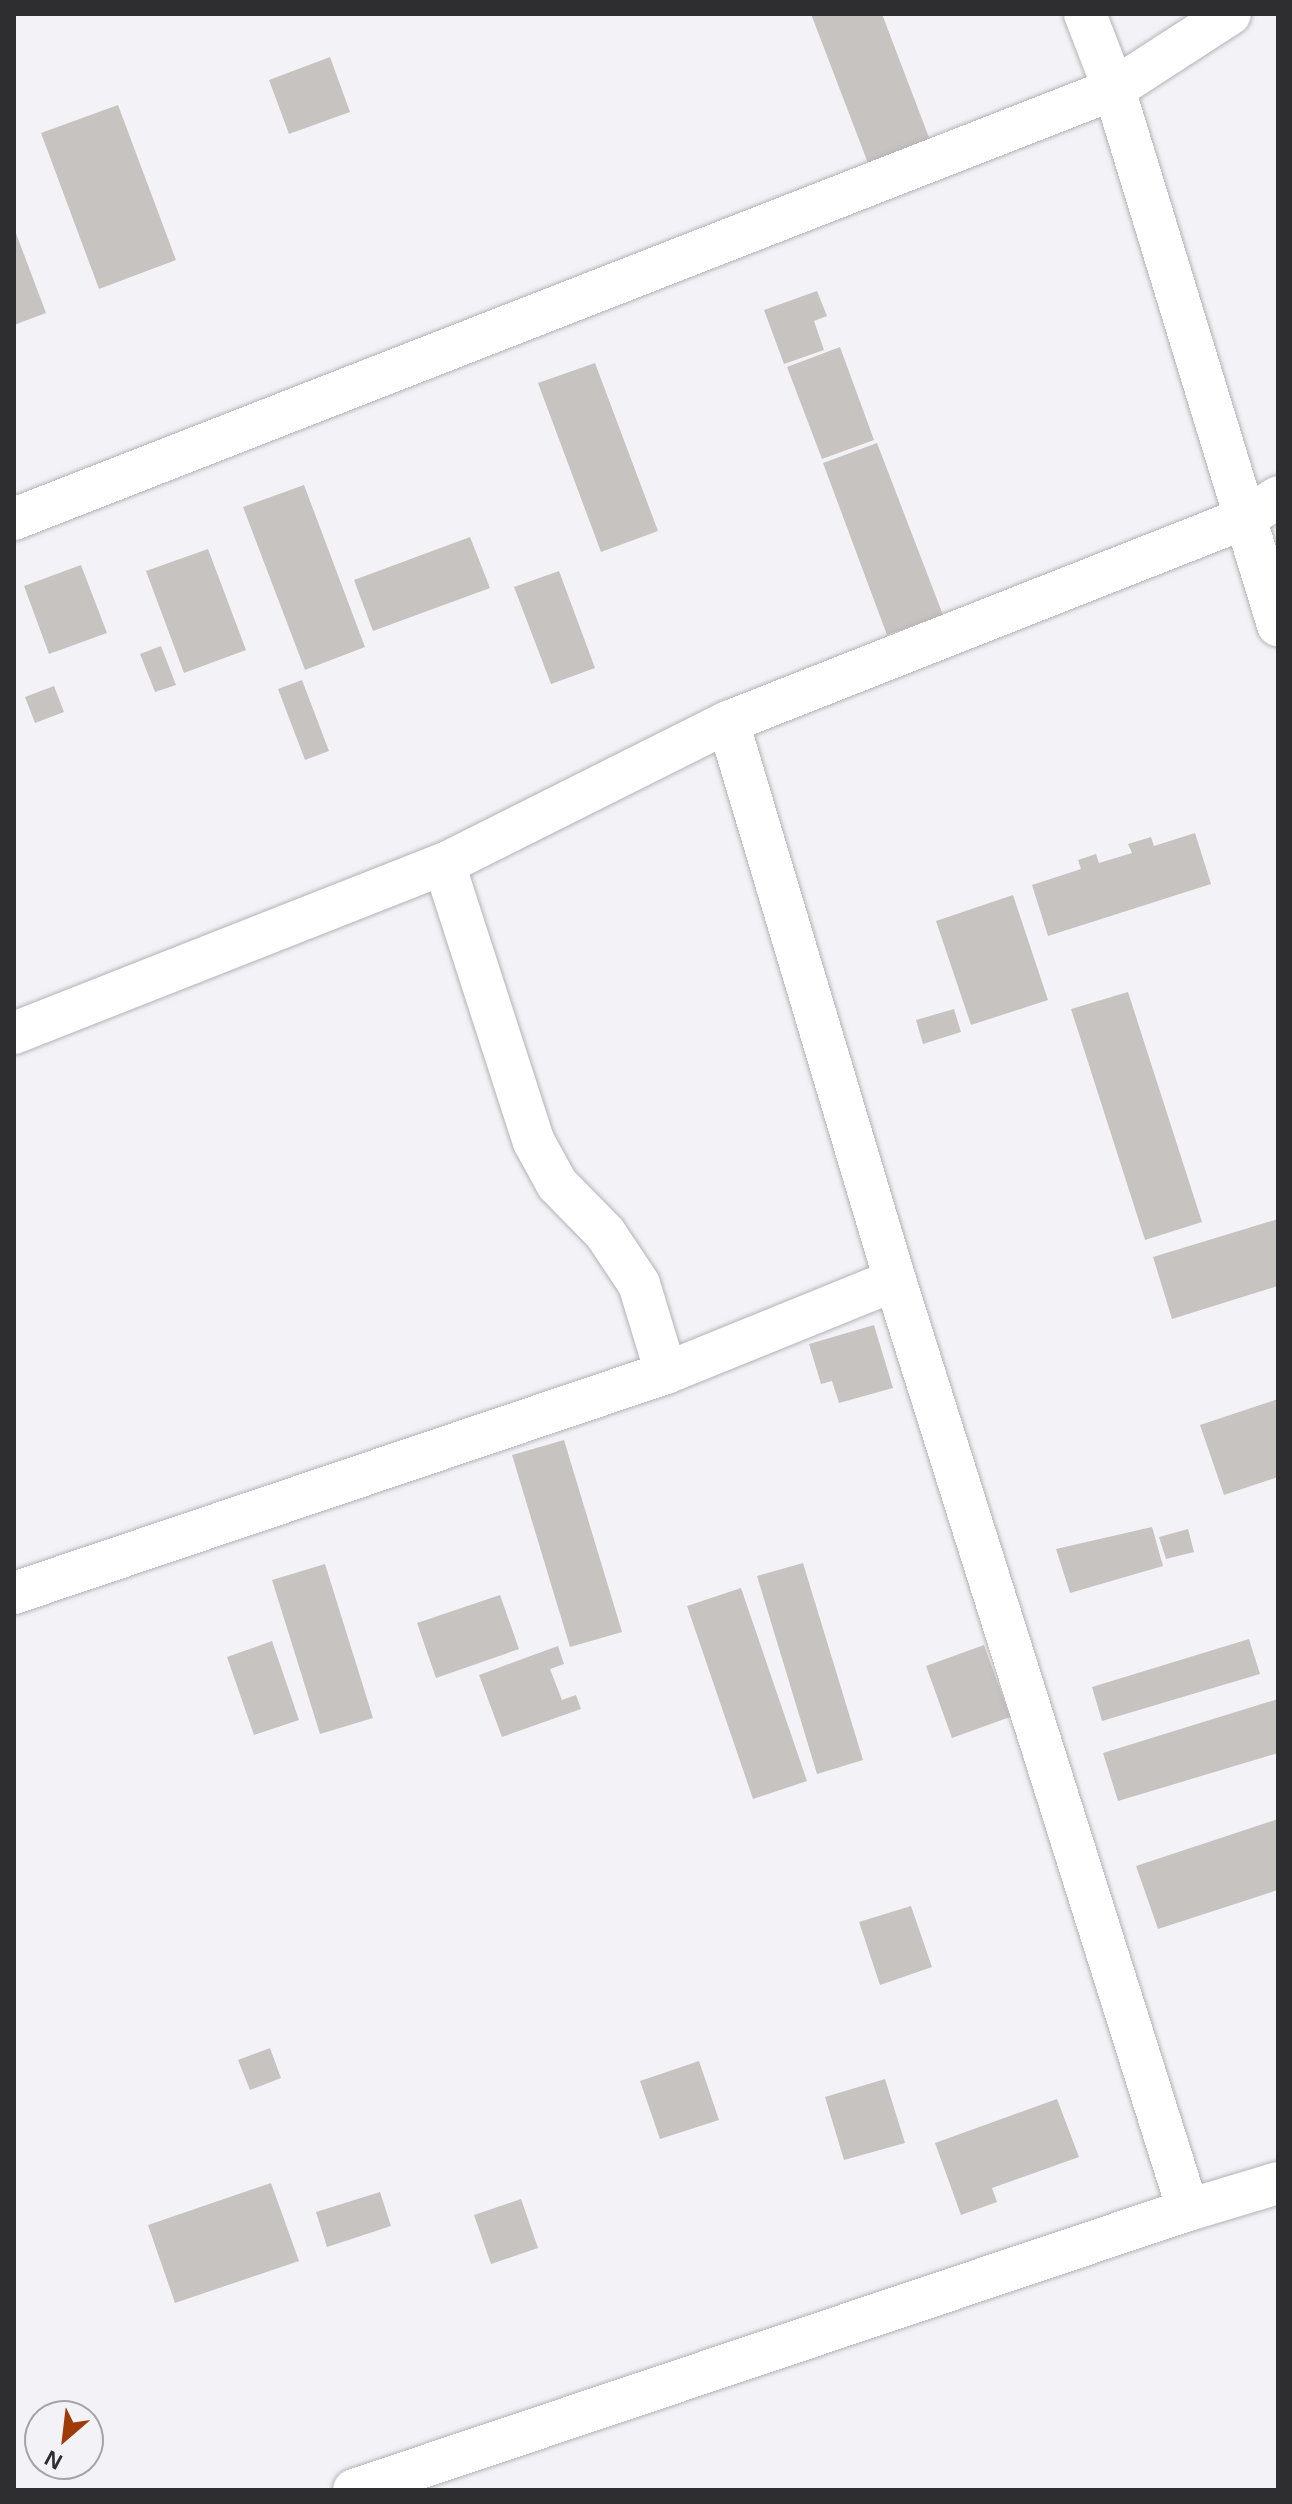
<!DOCTYPE html>
<style>
body{margin:0}
#map{position:relative;width:1292px;height:2504px;overflow:hidden;background:#f3f3f7;font-family:Helvetica,sans-serif}
div>[style]{position:absolute}
.building>*{inset:0;background:#c7c3c0}
.roads{filter:drop-shadow(0 0 2px #b2b2b6) drop-shadow(0 0 2px #b2b2b6)}
.street>*{height:42px;margin:-21px;padding:0 21px;transform-origin:21px;border-radius:21px;background:#fff}
span{translate:-50% -50%;white-space:nowrap;text-align:center;line-height:1.15;-webkit-text-stroke:6px #f3f3f7;paint-order:stroke}
.frame{position:absolute;inset:0;border:16px solid #2e2e30;pointer-events:none}
.north{position:absolute;left:24px;top:2400px;width:80px;height:80px;box-sizing:border-box;background:#f3f3f7;border:2px solid #a4a4a7;border-radius:50%;rotate:208deg;font-size:22px;font-weight:700;line-height:32px;text-align:center;color:#2e2e30}
.north::after{content:'';display:block;margin:auto;width:28px;height:36px;background:#a03b07;clip-path:polygon(50% 0,100% 100%,50% 72%,0 100%)}
</style>
<div id="map">
<div class="building">
<div style="clip-path:polygon(811px 14px,882px 14px,933px 148px,871px 171px)"></div>
<div style="clip-path:polygon(330px 57px,350px 112px,289px 134px,269px 80px)"></div>
<div style="clip-path:polygon(118px 105px,176px 260px,99px 289px,41px 133px)"></div>
<div style="clip-path:polygon(14px 228px,46px 313px,14px 325px)"></div>
<div style="clip-path:polygon(817px 291px,827px 316px,814px 321px,824px 350px,784px 364px,764px 310px)"></div>
<div style="clip-path:polygon(840px 347px,874px 440px,822px 459px,787px 367px)"></div>
<div style="clip-path:polygon(595px 363px,658px 531px,601px 552px,538px 383px)"></div>
<div style="clip-path:polygon(877px 443px,943px 615px,887px 635px,823px 463px)"></div>
<div style="clip-path:polygon(304px 485px,365px 647px,305px 670px,243px 507px)"></div>
<div style="clip-path:polygon(470px 537px,490px 588px,373px 631px,354px 580px)"></div>
<div style="clip-path:polygon(208px 549px,246px 650px,184px 673px,146px 571px)"></div>
<div style="clip-path:polygon(81px 565px,107px 633px,49px 654px,24px 586px)"></div>
<div style="clip-path:polygon(559px 571px,595px 668px,551px 684px,514px 587px)"></div>
<div style="clip-path:polygon(161px 646px,176px 685px,155px 692px,140px 654px)"></div>
<div style="clip-path:polygon(302px 680px,329px 751px,305px 760px,278px 689px)"></div>
<div style="clip-path:polygon(54px 686px,64px 712px,35px 723px,25px 697px)"></div>
<div style="clip-path:polygon(1195px 833px,1211px 884px,1048px 936px,1032px 885px,1081px 869px,1078px 860px,1096px 854px,1099px 863px,1132px 853px,1128px 844px,1151px 837px,1154px 846px)"></div>
<div style="clip-path:polygon(1013px 895px,1048px 1000px,971px 1025px,936px 921px)"></div>
<div style="clip-path:polygon(1128px 992px,1202px 1222px,1145px 1240px,1071px 1009px)"></div>
<div style="clip-path:polygon(954px 1009px,961px 1032px,923px 1044px,916px 1020px)"></div>
<div style="clip-path:polygon(1278px 1219px,1278px 1286px,1172px 1319px,1153px 1257px)"></div>
<div style="clip-path:polygon(874px 1325px,893px 1388px,839px 1403px,832px 1381px,821px 1384px,809px 1344px)"></div>
<div style="clip-path:polygon(1278px 1399px,1278px 1477px,1224px 1495px,1200px 1425px)"></div>
<div style="clip-path:polygon(564px 1440px,622px 1632px,570px 1647px,512px 1455px)"></div>
<div style="clip-path:polygon(1152px 1527px,1163px 1566px,1070px 1593px,1056px 1549px)"></div>
<div style="clip-path:polygon(1188px 1529px,1194px 1552px,1166px 1559px,1159px 1537px)"></div>
<div style="clip-path:polygon(803px 1563px,863px 1760px,817px 1774px,757px 1576px)"></div>
<div style="clip-path:polygon(325px 1564px,373px 1718px,320px 1734px,272px 1580px)"></div>
<div style="clip-path:polygon(741px 1588px,807px 1781px,753px 1799px,687px 1606px)"></div>
<div style="clip-path:polygon(500px 1595px,519px 1649px,436px 1678px,417px 1623px)"></div>
<div style="clip-path:polygon(1249px 1639px,1260px 1674px,1102px 1721px,1092px 1687px)"></div>
<div style="clip-path:polygon(272px 1641px,299px 1720px,254px 1735px,227px 1657px)"></div>
<div style="clip-path:polygon(984px 1645px,1010px 1717px,952px 1738px,926px 1666px)"></div>
<div style="clip-path:polygon(558px 1646px,564px 1664px,550px 1669px,562px 1700px,576px 1695px,581px 1709px,502px 1737px,479px 1675px)"></div>
<div style="clip-path:polygon(1278px 1699px,1278px 1753px,1118px 1801px,1103px 1753px)"></div>
<div style="clip-path:polygon(1278px 1819px,1278px 1890px,1158px 1929px,1136px 1866px)"></div>
<div style="clip-path:polygon(911px 1906px,932px 1967px,880px 1985px,859px 1922px)"></div>
<div style="clip-path:polygon(270px 2048px,281px 2078px,250px 2090px,238px 2060px)"></div>
<div style="clip-path:polygon(699px 2061px,719px 2120px,660px 2139px,640px 2081px)"></div>
<div style="clip-path:polygon(885px 2079px,905px 2143px,844px 2160px,825px 2097px)"></div>
<div style="clip-path:polygon(1057px 2099px,1079px 2157px,992px 2188px,997px 2202px,961px 2215px,935px 2143px)"></div>
<div style="clip-path:polygon(271px 2183px,299px 2261px,175px 2303px,148px 2225px)"></div>
<div style="clip-path:polygon(380px 2192px,391px 2226px,327px 2247px,316px 2212px)"></div>
<div style="clip-path:polygon(521px 2199px,538px 2248px,491px 2264px,474px 2215px)"></div>
</div>
<div class="roads">
<div class="street">
<div style="left:1085px;top:14px;width:80px;rotate:68.9deg"></div>
<div style="left:1114px;top:89px;width:561px;rotate:72.99deg"></div>
<div style="left:14px;top:519px;width:1181px;rotate:-21.35deg"></div>
<div style="left:1114px;top:89px;width:138px;rotate:-32.9deg"></div>
<div style="left:728px;top:722px;width:582px;rotate:73.34deg"></div>
<div style="left:895px;top:1280px;width:975px;rotate:72.51deg"></div>
<div style="left:1188px;top:2210px;width:94px;rotate:-16.7deg"></div>
<div style="left:444px;top:864px;width:292px;rotate:72.1deg"></div>
<div style="left:534px;top:1142px;width:48px;rotate:61.3deg"></div>
<div style="left:557px;top:1184px;width:69px;rotate:45.6deg"></div>
<div style="left:605px;top:1233px;width:61px;rotate:56.3deg"></div>
<div style="left:639px;top:1284px;width:93px;rotate:73.1deg"></div>
<div style="left:14px;top:1033px;width:462px;rotate:-21.5deg"></div>
<div style="left:444px;top:864px;width:318px;rotate:-26.6deg"></div>
<div style="left:728px;top:722px;width:556px;rotate:-21.53deg"></div>
<div style="left:1245px;top:518px;width:39px;rotate:-32deg"></div>
<div style="left:14px;top:1593px;width:688px;rotate:-18.65deg"></div>
<div style="left:666px;top:1373px;width:247px;rotate:-22.1deg"></div>
<div style="left:354px;top:2490px;width:880px;rotate:-18.56deg"></div>
</div>
</div>
<div class="frame"></div>
<div class="north">N</div>
</div>
